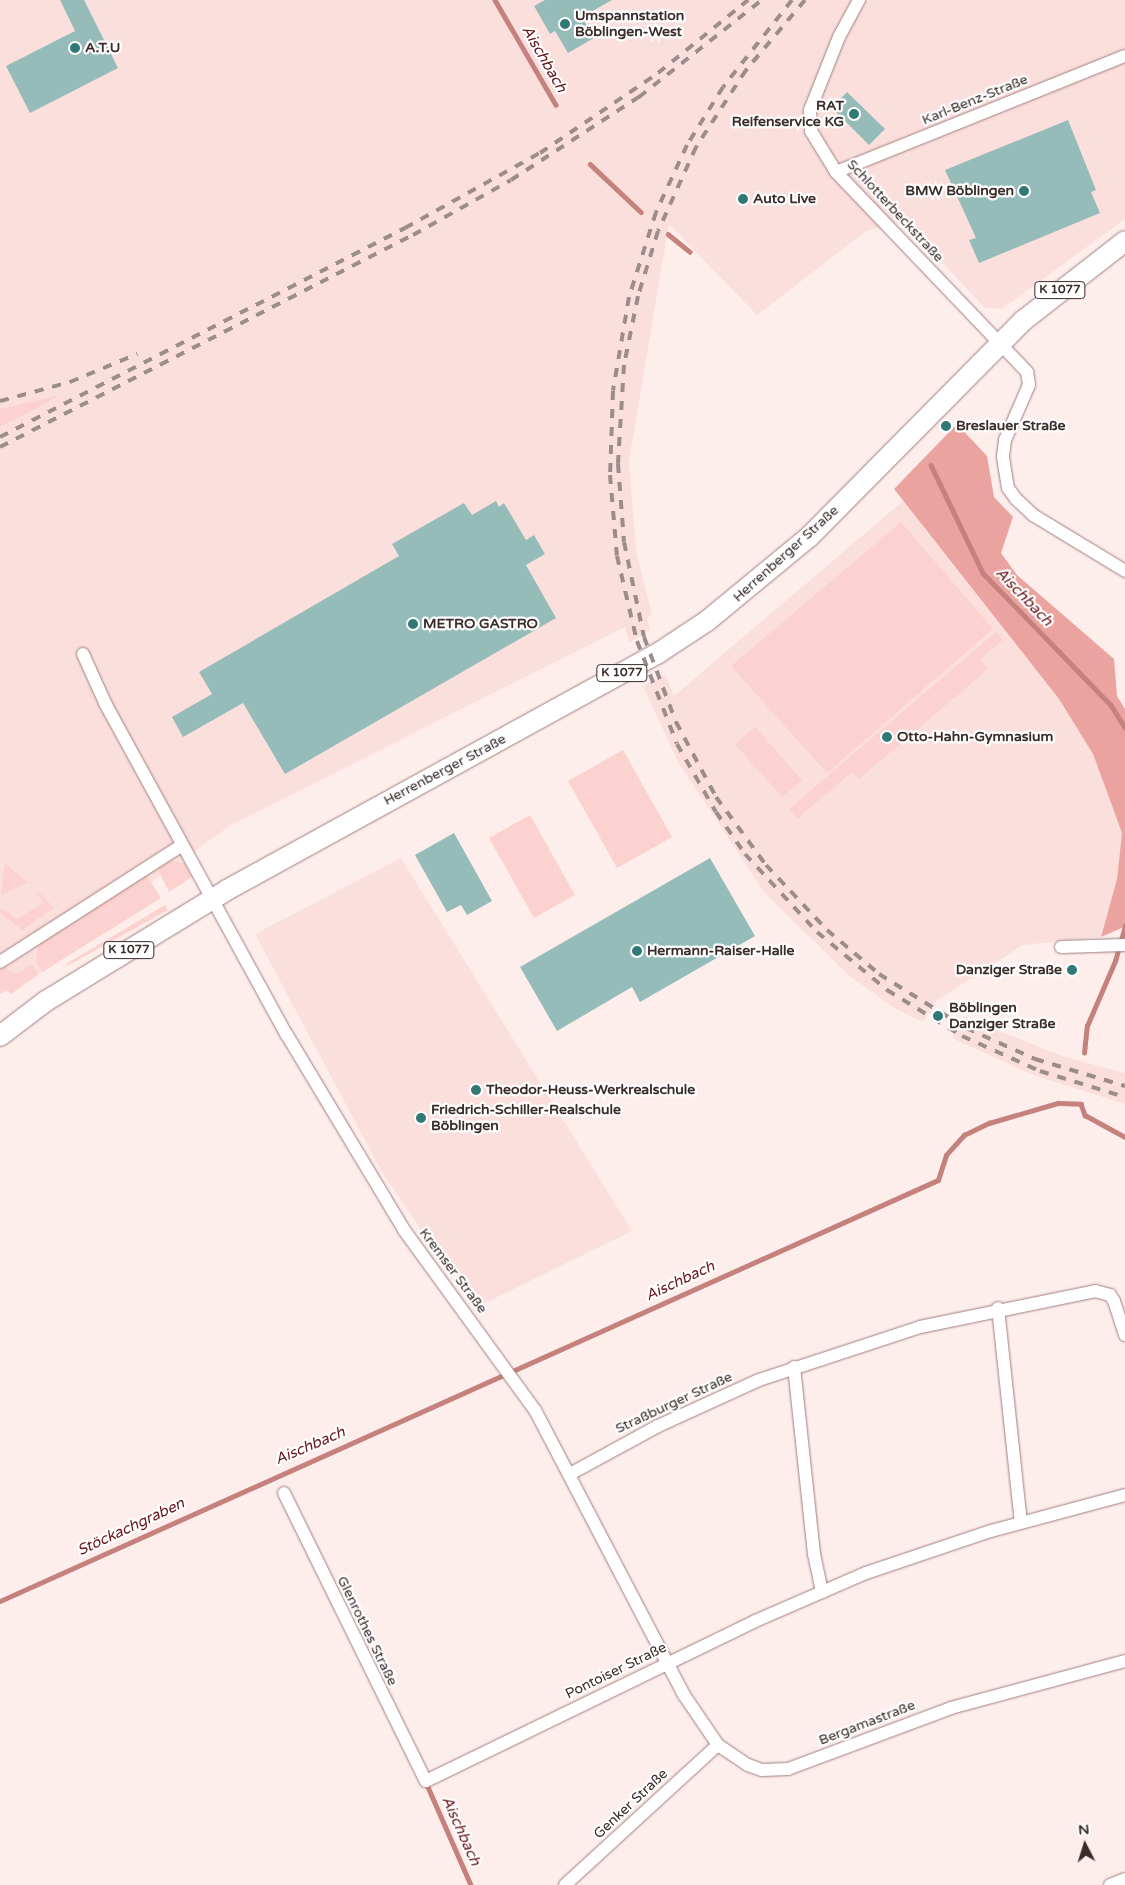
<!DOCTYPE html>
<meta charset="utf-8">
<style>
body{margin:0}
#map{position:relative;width:1125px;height:1885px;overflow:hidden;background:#fdeeec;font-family:"Varela Round",sans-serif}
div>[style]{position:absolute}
.built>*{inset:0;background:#fbdfdd}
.green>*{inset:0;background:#fbd2cf}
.forest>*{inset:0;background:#eba39f}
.stream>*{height:4.5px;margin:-2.25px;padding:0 2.25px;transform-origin:2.25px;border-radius:2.25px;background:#c5817d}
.building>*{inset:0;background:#96bcb9}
.roads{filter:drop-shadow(0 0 1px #a07f7c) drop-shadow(0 0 1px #a07f7c)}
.minor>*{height:12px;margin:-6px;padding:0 6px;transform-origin:6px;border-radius:6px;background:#fff}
.primary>*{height:20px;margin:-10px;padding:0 10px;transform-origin:10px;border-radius:10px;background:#fff}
.rail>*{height:4px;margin-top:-2px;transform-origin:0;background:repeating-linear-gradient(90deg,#9b8d8b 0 9px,transparent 0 18px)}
.dots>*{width:14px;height:14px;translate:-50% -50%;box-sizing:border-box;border:2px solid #fff;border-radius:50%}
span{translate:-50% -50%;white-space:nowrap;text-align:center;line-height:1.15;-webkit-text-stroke:4.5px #fff;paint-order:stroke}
.shield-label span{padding:1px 4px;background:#fff;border:1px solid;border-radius:4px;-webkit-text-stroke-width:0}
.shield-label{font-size:12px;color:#3a2c2b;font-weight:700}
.poi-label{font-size:14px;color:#3a2c2b;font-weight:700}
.left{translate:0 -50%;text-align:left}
.right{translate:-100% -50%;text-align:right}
.street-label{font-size:14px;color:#3a2c2b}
.water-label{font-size:15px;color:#681519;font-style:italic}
.north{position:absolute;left:1060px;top:1820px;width:50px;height:50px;-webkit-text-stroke:4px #fff;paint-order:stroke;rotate:355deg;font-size:14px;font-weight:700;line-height:20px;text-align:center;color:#3a2c2b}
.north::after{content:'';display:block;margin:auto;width:18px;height:22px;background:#3a2c2b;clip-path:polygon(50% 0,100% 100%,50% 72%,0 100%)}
</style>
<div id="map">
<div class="built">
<div style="clip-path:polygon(0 0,1125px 0,1125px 219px,1002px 309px,985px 308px,903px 221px,866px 231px,757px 315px,669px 224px,629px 460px,636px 551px,652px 615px,647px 618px,650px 630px,629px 642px,625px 627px,231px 825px,140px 891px,71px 953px,11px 994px,6px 990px,0 994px,0 427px,58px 396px,0 409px)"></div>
<div style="clip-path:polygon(903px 501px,1059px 699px,1093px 754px,1122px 833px,1117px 879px,1101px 937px,1023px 945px,936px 1001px,923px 1022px,896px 1009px,848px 975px,764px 892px,678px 762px,643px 686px,665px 674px,674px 696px)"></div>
<div style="clip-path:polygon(401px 858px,632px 1231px,483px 1304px,442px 1260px,383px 1174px,255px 934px)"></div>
<div style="clip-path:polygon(964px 1017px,1065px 1057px,1125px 1073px,1125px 1104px,1033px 1075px,952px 1038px)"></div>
</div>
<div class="green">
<div style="clip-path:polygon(60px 395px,38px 408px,0 427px,0 409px)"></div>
<div style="clip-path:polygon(901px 522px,993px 629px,827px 773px,731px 666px)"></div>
<div style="clip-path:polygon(996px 632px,1003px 640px,980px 659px,988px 669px,859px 779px,852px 772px,797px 819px,789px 809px)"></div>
<div style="clip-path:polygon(755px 727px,802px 780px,782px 797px,735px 744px)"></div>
<div style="clip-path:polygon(623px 750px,672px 837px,617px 868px,568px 781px)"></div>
<div style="clip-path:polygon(530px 815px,575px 895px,534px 918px,489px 838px)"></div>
<div style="clip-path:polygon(169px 860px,184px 863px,192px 877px,169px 892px,156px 866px)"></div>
<div style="clip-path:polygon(5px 863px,28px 883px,1px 895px)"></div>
<div style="clip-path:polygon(146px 874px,161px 898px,42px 972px,36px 960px,38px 944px)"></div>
<div style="clip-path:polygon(36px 893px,40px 893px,54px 908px,22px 930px,0 913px,0 909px,7px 911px,17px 919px,44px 902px)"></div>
<div style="clip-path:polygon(165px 905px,168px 910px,67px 966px,66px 964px)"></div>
<div style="clip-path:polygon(32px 964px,38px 974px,11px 994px,6px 990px,0 994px,0 970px,4px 967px,17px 974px)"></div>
</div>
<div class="forest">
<div style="clip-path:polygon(957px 424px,987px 456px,994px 497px,1013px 517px,1001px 553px,1017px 575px,1114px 659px,1117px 696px,1125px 709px,1125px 922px,1124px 927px,1101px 937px,1117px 879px,1122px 833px,1093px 754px,1059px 699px,894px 489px)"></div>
</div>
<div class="stream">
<div style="left:495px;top:0;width:121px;rotate:59.8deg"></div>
<div style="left:590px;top:164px;width:70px;rotate:43.3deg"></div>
<div style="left:668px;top:234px;width:28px;rotate:39deg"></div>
<div style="left:931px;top:465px;width:120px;rotate:64.3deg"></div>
<div style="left:983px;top:573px;width:184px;rotate:45.9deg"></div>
<div style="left:1111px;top:705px;width:26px;rotate:58deg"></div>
<div style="left:1084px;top:1053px;width:27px;rotate:-84deg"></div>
<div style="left:1087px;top:1026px;width:71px;rotate:-66.7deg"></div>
<div style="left:1115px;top:961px;width:37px;rotate:-74deg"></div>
<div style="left:0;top:1601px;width:1028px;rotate:-24.17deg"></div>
<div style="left:938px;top:1180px;width:26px;rotate:-72deg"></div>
<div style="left:946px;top:1155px;width:27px;rotate:-48deg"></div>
<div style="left:964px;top:1135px;width:28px;rotate:-26deg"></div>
<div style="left:989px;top:1123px;width:72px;rotate:-16.2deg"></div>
<div style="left:1058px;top:1103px;width:23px;rotate:2deg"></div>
<div style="left:1081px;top:1104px;width:12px;rotate:70deg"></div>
<div style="left:1085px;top:1115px;width:46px;rotate:28.8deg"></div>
<div style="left:428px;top:1787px;width:107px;rotate:66.3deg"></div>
</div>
<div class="building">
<div style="clip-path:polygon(60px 0,84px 0,118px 68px,30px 113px,6px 66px,75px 31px)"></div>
<div style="clip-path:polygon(545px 0,612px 0,582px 17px,594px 38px,568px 53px,555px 31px,550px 34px,534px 6px)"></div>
<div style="clip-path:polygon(847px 92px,885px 129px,869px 145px,832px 108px)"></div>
<div style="clip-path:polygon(1068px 120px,1096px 190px,1091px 192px,1100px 213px,979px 263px,969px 240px,976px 238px,945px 170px)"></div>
<div style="clip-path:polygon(496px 501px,499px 507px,504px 503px,526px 540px,534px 535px,545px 554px,526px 565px,556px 618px,285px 774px,243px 703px,183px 737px,172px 717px,212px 694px,199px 672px,399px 556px,392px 544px,464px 503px,472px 515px)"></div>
<div style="clip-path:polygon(454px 833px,492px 901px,467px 915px,461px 905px,447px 912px,415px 855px)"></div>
<div style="clip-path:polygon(710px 858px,755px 936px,640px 1002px,632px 987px,557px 1031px,520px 967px)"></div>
</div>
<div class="roads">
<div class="minor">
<div style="left:859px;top:0;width:42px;rotate:118.4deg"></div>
<div style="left:839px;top:37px;width:79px;rotate:111.7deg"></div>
<div style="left:810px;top:110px;width:21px;rotate:87deg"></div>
<div style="left:811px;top:131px;width:48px;rotate:58.6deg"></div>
<div style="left:836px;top:172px;width:277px;rotate:46.3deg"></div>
<div style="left:1027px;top:372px;width:13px;rotate:81deg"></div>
<div style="left:1029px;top:385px;width:60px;rotate:113.6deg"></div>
<div style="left:1005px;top:440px;width:17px;rotate:97deg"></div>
<div style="left:1003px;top:457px;width:31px;rotate:81deg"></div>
<div style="left:1008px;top:488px;width:14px;rotate:54deg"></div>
<div style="left:1016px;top:499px;width:23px;rotate:43deg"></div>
<div style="left:1033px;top:515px;width:108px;rotate:31.3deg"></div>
<div style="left:836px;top:172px;width:311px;rotate:-21.9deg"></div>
<div style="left:83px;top:654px;width:56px;rotate:65.7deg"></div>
<div style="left:106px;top:705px;width:376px;rotate:61.3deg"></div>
<div style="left:287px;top:1035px;width:227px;rotate:59deg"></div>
<div style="left:404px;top:1230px;width:223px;rotate:54deg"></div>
<div style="left:535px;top:1410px;width:322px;rotate:62.4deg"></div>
<div style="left:684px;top:1695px;width:60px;rotate:55.8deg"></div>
<div style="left:718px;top:1745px;width:36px;rotate:34deg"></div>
<div style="left:748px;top:1765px;width:15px;rotate:20deg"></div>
<div style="left:762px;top:1770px;width:26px;rotate:-2deg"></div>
<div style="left:788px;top:1769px;width:174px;rotate:-20.5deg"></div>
<div style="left:951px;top:1708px;width:180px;rotate:-15.1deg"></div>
<div style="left:1061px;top:947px;width:64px;rotate:-1.8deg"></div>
<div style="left:0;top:962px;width:215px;rotate:-32.7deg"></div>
<div style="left:998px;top:1308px;width:215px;rotate:83.9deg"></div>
<div style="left:794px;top:1367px;width:188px;rotate:83.9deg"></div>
<div style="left:814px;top:1554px;width:39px;rotate:78deg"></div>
<div style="left:570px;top:1474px;width:100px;rotate:-28.6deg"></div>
<div style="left:658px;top:1426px;width:111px;rotate:-24.5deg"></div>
<div style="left:759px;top:1380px;width:169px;rotate:-18.2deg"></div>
<div style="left:920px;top:1327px;width:179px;rotate:-11.6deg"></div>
<div style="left:1095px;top:1291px;width:16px;rotate:15deg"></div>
<div style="left:1110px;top:1295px;width:7px;rotate:56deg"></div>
<div style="left:1114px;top:1301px;width:36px;rotate:72deg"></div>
<div style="left:284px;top:1493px;width:321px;rotate:63.8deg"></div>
<div style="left:426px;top:1781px;width:366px;rotate:-25.9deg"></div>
<div style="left:755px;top:1621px;width:121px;rotate:-23.4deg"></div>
<div style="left:866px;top:1573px;width:132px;rotate:-18.6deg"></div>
<div style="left:991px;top:1531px;width:139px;rotate:-15deg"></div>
<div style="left:565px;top:1885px;width:207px;rotate:-42.5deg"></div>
<div style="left:1110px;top:1885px;width:16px;rotate:-22deg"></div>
</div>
<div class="primary">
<div style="left:0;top:1036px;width:58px;rotate:-37.3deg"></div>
<div style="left:46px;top:1001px;width:212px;rotate:-31.5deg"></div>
<div style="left:227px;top:890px;width:491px;rotate:-28.8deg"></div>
<div style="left:657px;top:654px;width:60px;rotate:-33.4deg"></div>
<div style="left:707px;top:621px;width:132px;rotate:-39.5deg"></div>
<div style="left:809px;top:537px;width:305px;rotate:-45.3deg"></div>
<div style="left:1024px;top:320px;width:128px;rotate:-38deg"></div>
</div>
</div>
<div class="rail">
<div style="left:792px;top:0;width:111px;rotate:128.4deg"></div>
<div style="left:723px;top:87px;width:68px;rotate:121.8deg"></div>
<div style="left:687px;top:145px;width:74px;rotate:114.8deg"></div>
<div style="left:656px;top:212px;width:89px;rotate:107.6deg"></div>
<div style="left:629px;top:297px;width:95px;rotate:99.7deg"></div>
<div style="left:613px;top:391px;width:84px;rotate:92deg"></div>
<div style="left:610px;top:475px;width:81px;rotate:85.1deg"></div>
<div style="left:617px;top:556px;width:87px;rotate:76.8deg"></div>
<div style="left:637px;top:641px;width:110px;rotate:68.8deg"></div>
<div style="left:677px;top:744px;width:78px;rotate:60.2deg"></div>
<div style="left:716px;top:812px;width:51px;rotate:55.4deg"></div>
<div style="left:745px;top:854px;width:106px;rotate:47.3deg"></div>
<div style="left:817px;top:932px;width:91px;rotate:39.6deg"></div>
<div style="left:887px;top:990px;width:88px;rotate:31.5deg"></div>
<div style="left:962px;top:1036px;width:85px;rotate:24.2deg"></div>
<div style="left:1040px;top:1071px;width:89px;rotate:17deg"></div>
<div style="left:805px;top:0;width:92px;rotate:130.1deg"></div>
<div style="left:746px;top:70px;width:92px;rotate:123deg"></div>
<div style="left:696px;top:147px;width:92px;rotate:114.3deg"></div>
<div style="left:658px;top:231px;width:68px;rotate:107.1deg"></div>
<div style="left:638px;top:296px;width:70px;rotate:101.5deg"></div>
<div style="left:624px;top:365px;width:99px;rotate:93.5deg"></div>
<div style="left:618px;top:464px;width:78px;rotate:85.6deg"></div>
<div style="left:624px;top:542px;width:97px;rotate:78.1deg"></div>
<div style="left:644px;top:637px;width:91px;rotate:69.4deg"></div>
<div style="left:676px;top:722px;width:85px;rotate:61.9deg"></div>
<div style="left:716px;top:797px;width:84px;rotate:53.7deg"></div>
<div style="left:766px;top:865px;width:89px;rotate:46.8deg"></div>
<div style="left:827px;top:930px;width:68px;rotate:40.2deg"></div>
<div style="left:879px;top:974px;width:102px;rotate:31.8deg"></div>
<div style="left:966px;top:1028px;width:76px;rotate:24.2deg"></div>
<div style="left:1035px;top:1059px;width:94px;rotate:16.7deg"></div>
<div style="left:0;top:401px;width:73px;rotate:-15.2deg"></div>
<div style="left:70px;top:382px;width:73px;rotate:-22.7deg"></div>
<div style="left:0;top:437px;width:456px;rotate:-27.3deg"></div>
<div style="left:405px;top:228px;width:154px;rotate:-29.1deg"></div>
<div style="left:540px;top:153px;width:143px;rotate:-34.1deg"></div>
<div style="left:658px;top:73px;width:116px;rotate:-39deg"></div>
<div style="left:0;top:447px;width:464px;rotate:-27.2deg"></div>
<div style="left:413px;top:235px;width:112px;rotate:-29.3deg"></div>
<div style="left:511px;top:180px;width:153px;rotate:-33deg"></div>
<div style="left:639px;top:97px;width:157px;rotate:-38.3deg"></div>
</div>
<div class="dots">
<div style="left:565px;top:24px;background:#317975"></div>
<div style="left:75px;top:48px;background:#317975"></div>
<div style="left:854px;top:114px;background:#317975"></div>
<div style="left:1024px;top:191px;background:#317975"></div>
<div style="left:743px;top:199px;background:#317975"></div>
<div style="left:946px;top:426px;background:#317975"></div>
<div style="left:413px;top:624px;background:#317975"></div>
<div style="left:887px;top:737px;background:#317975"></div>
<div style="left:637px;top:951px;background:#317975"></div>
<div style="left:1072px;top:970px;background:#317975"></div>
<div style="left:938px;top:1016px;background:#317975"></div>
<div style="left:476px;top:1090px;background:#317975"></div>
<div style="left:421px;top:1118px;background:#317975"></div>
</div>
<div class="shield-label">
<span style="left:1060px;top:290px">K 1077</span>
<span style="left:622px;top:673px">K 1077</span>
<span style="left:129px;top:950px">K 1077</span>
</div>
<div class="poi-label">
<span class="left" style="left:575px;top:24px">Umspannstation<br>Böblingen-West</span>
<span class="left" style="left:85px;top:48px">A.T.U</span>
<span class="right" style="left:844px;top:114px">RAT<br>Reifenservice KG</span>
<span class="right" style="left:1014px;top:191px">BMW Böblingen</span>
<span class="left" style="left:753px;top:199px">Auto Live</span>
<span class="left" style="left:956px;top:426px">Breslauer Straße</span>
<span class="left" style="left:423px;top:624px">METRO GASTRO</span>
<span class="left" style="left:897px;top:737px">Otto-Hahn-Gymnasium</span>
<span class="left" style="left:647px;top:951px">Hermann-Raiser-Halle</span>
<span class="right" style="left:1062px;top:970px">Danziger Straße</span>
<span class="left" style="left:949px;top:1016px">Böblingen<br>Danziger Straße</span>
<span class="left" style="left:486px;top:1090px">Theodor-Heuss-Werkrealschule</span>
<span class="left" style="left:431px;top:1118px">Friedrich-Schiller-Realschule<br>Böblingen</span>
</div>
<div class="street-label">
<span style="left:975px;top:100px;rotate:-22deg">Karl-Benz-Straße</span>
<span style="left:895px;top:211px;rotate:47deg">Schlotterbeckstraße</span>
<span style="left:786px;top:554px;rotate:-42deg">Herrenberger Straße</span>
<span style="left:445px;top:770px;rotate:-28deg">Herrenberger Straße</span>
<span style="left:453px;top:1271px;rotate:53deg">Kremser Straße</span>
<span style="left:674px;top:1403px;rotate:-25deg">Straßburger Straße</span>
<span style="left:367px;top:1631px;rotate:64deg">Glenrothes Straße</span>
<span style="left:616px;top:1671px;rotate:-26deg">Pontoiser Straße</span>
<span style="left:867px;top:1723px;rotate:-21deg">Bergamastraße</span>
<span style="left:631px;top:1804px;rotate:-43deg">Genker Straße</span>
</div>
<div class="water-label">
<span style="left:544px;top:59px;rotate:60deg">Aischbach</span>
<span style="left:1024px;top:597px;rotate:46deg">Aischbach</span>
<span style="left:680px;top:1281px;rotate:-25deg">Aischbach</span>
<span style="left:310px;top:1446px;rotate:-23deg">Aischbach</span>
<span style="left:131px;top:1527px;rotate:-25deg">Stöckachgraben</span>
<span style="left:461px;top:1831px;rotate:66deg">Aischbach</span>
</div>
<div class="north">N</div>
</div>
